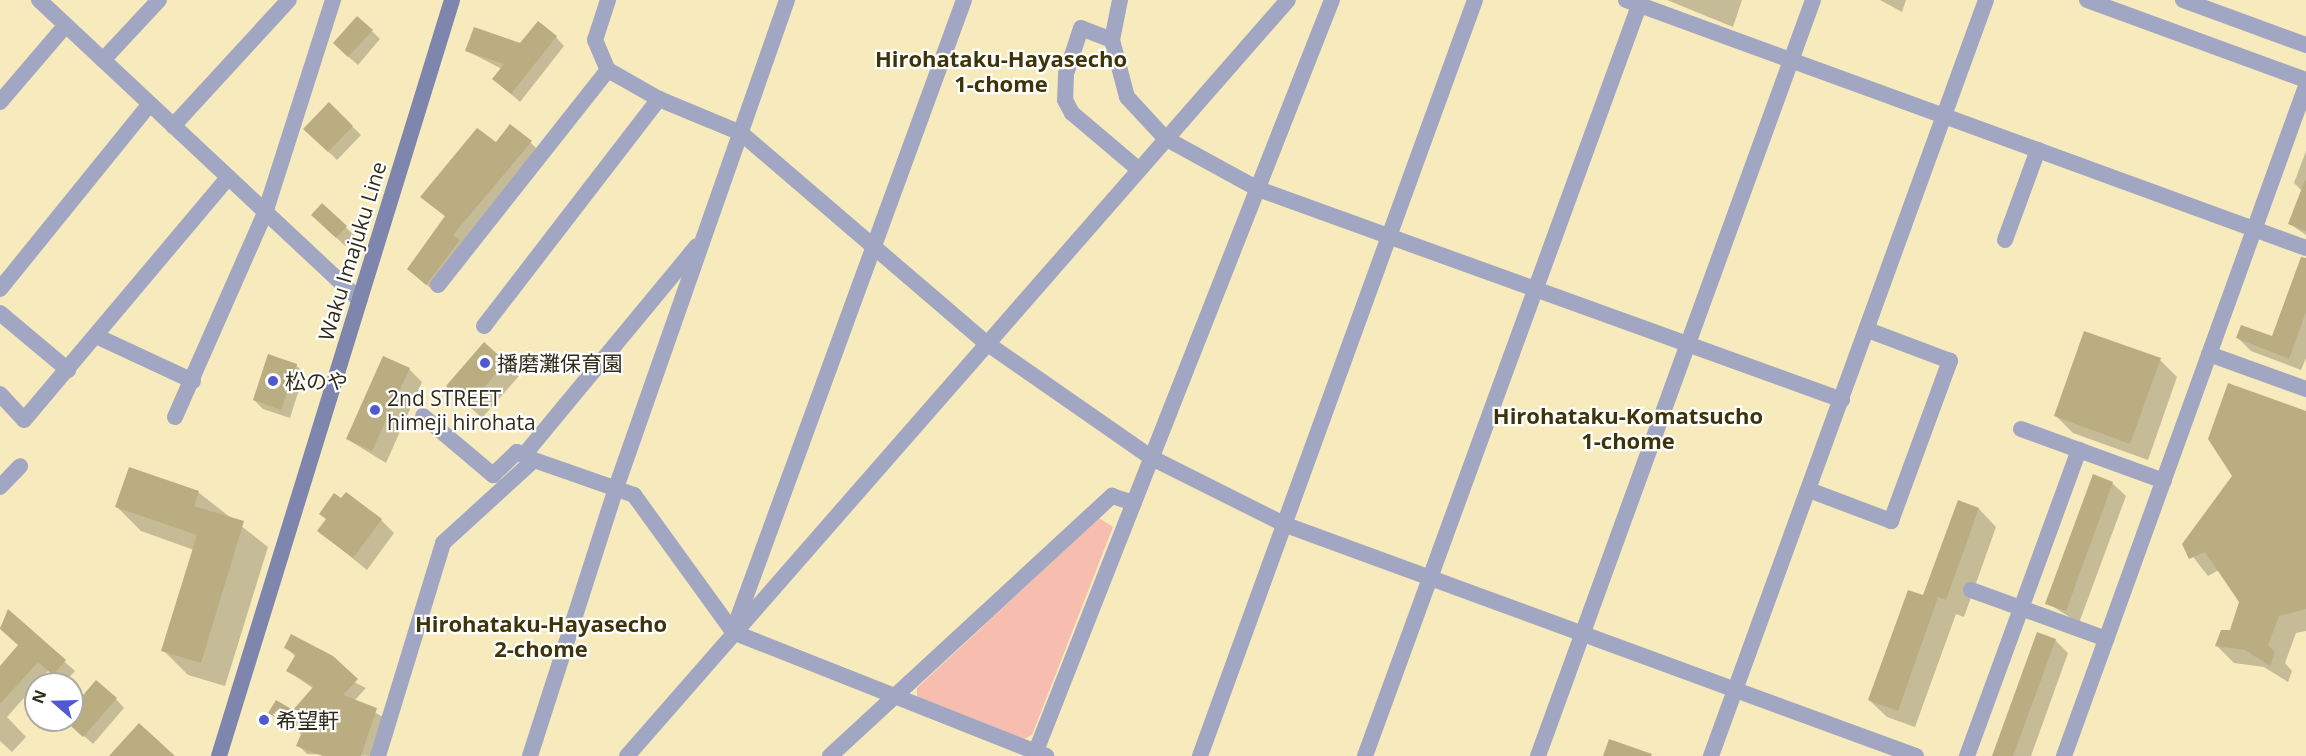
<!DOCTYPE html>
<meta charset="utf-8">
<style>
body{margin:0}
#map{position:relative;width:2306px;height:756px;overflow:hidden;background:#f7ebbd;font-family:"Open Sans","Noto Sans JP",sans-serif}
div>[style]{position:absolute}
.green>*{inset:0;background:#f7bdaf}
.shadow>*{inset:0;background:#0003}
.building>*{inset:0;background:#b9ad81}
.minor>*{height:16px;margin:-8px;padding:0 8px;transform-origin:8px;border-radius:8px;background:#a1a7c2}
.tertiary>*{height:16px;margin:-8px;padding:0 8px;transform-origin:8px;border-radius:8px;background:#a1a7c2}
.secondary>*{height:16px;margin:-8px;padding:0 8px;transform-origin:8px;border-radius:8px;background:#7e86ad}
.dots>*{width:16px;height:16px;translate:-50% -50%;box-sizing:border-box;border:3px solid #fff;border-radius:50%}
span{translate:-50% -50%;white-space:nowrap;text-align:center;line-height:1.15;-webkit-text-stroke:4.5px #fff;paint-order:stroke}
.street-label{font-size:21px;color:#302c1a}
.poi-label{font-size:21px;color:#302c1a}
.left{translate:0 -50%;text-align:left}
.neighbourhood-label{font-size:22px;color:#3e3407;font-weight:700}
.north{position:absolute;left:24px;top:672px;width:60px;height:60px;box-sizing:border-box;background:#fff;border:2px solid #acaba3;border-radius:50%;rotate:290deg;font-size:16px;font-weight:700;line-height:24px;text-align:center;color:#302c1a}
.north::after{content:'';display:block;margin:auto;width:21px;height:27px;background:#5059cf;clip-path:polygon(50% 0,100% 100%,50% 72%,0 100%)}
</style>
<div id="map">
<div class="green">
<div style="clip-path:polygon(1099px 518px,1113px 527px,1032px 735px,1024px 739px,917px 700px,917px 688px)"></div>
</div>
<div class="shadow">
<div style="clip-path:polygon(1667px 0,1742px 0,1733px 27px)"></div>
<div style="clip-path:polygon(1880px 0,1906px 0,1902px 12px)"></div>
<div style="clip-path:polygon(372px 31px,380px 39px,358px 65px,343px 52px)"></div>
<div style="clip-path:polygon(556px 37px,564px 46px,520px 102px,494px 79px,502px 69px,467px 51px)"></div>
<div style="clip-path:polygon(329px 104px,361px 135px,337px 160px,305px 129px)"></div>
<div style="clip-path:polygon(531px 143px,539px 151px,436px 293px,418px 277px,446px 217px,431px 205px,496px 144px)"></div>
<div style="clip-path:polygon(2306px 151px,2306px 235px,2290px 224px,2302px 191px,2294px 183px)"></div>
<div style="clip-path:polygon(322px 205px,355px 236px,345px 246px,313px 215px)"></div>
<div style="clip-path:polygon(2306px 269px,2306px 358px,2301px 370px,2251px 351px,2238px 338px,2273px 338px)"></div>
<div style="clip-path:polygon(484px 344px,519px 376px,482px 418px,461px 399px)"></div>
<div style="clip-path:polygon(2160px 360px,2177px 377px,2148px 460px,2073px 433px,2056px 416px)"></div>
<div style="clip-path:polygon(296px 365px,304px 374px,290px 418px,263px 409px,254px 400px)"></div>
<div style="clip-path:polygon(409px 369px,422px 382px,386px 463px,347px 439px)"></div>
<div style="clip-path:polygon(2306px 412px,2306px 631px,2296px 633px,2285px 663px,2292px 671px,2288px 682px,2264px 667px,2234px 663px,2217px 646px,2231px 631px,2241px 601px,2219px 570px,2208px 576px,2183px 544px)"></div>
<div style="clip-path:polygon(2112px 483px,2126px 496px,2079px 623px,2047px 603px)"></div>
<div style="clip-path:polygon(198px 492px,268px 547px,225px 686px,188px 675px,163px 650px,194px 550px,141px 531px,117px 507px)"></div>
<div style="clip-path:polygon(1979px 509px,1996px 527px,1964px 617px,1956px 614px,1915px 727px,1887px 717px,1869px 700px)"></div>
<div style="clip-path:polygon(381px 520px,394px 533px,367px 570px,319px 531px)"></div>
<div style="clip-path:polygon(8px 612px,75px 671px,63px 684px,48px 671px,7px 717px,26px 737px,12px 752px,0 741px,0 668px,20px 646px,0 628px)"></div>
<div style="clip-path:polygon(2055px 640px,2068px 653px,2031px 756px,1994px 756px)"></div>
<div style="clip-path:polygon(286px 648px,366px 688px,354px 701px,385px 718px,372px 756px,307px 754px,298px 745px,302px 735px,270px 713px,293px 712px,314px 689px,288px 671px,296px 657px)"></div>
<div style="clip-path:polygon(116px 699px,124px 708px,93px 744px,66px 720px,72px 720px,72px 710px)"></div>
</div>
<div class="building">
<div style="clip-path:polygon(357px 16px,373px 30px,348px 57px,333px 43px)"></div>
<div style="clip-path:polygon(538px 21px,557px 36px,511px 94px,492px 79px,504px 64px,465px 51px,474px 27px,520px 43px)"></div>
<div style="clip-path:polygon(329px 102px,353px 126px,328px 152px,303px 129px)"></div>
<div style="clip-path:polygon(510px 124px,532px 141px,453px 235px,460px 240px,426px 285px,407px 269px,445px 216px,420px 197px,477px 128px,496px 142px)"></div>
<div style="clip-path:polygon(2305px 180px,2306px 181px,2306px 231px,2288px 224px)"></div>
<div style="clip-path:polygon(322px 203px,347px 226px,336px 238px,311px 215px)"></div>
<div style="clip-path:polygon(2301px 257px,2306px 258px,2306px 312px,2289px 359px,2236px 338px,2241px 325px,2272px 336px)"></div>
<div style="clip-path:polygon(2084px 331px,2161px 358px,2130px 444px,2054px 416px)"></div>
<div style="clip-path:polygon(484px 342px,506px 362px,468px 406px,446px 386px)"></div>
<div style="clip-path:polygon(268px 354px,297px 364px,281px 410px,253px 400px)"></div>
<div style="clip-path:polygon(383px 356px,410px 368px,372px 451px,346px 439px)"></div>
<div style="clip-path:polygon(2228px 383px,2306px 411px,2306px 609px,2279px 616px,2268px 645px,2275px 652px,2270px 666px,2245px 650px,2215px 646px,2221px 630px,2230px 630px,2239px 602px,2205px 552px,2189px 559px,2182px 544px,2232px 476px,2208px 439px)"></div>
<div style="clip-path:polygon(129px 467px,199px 491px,194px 506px,244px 521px,201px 663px,161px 651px,197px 535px,115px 507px)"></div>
<div style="clip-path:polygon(2093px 474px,2113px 482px,2066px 611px,2045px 604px)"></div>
<div style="clip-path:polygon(346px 492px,382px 519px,353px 558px,317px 531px,326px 519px,319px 514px,334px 493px,341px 498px)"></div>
<div style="clip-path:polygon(1958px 500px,1979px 508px,1946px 600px,1938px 597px,1898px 711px,1868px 700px,1908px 590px,1923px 595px)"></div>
<div style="clip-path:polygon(8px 609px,66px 660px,53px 675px,38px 662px,0 704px,0 666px,18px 645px,0 629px)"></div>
<div style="clip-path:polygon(2037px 632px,2056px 639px,2013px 756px,1992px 756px)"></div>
<div style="clip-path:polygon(291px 634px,333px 656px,358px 679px,343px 695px,377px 708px,361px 756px,323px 756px,296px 746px,302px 732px,268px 713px,276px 700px,293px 710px,314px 686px,286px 671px,296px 654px,284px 648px)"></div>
<div style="clip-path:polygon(96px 680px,117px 698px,83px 737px,72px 727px,72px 708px)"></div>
<div style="clip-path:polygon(139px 723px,175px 756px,109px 756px)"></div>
<div style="clip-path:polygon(1609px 739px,1652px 754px,1651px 756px,1603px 756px)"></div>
</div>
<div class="minor">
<div style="left:39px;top:0;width:439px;rotate:43.1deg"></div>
<div style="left:608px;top:0;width:42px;rotate:108deg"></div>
<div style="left:595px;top:40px;width:33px;rotate:67deg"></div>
<div style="left:608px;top:70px;width:59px;rotate:29.6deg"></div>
<div style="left:659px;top:99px;width:89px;rotate:22.5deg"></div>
<div style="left:741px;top:133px;width:321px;rotate:40.6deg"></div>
<div style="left:985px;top:342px;width:203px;rotate:34.8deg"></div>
<div style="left:1152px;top:458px;width:150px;rotate:26.6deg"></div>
<div style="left:1286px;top:525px;width:671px;rotate:20.14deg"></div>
<div style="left:1120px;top:0;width:41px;rotate:101.3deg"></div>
<div style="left:1112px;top:40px;width:59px;rotate:75.3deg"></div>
<div style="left:1127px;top:97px;width:56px;rotate:47.2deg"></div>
<div style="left:1165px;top:138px;width:106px;rotate:28.7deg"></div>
<div style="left:1258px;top:189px;width:621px;rotate:19.86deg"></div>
<div style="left:1626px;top:0;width:724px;rotate:20.04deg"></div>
<div style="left:1112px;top:40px;width:33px;rotate:-159deg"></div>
<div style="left:1081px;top:28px;width:48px;rotate:108.1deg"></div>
<div style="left:1066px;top:74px;width:26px;rotate:92deg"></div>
<div style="left:1065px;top:100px;width:15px;rotate:62deg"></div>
<div style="left:1072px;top:113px;width:87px;rotate:40.3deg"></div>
<div style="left:103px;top:60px;width:82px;rotate:-47deg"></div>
<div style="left:0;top:102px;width:101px;rotate:-49.4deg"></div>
<div style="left:173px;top:126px;width:171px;rotate:-47.4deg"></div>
<div style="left:2005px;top:240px;width:96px;rotate:-69.9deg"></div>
<div style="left:438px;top:285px;width:274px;rotate:-51.7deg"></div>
<div style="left:0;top:289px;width:238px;rotate:-51deg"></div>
<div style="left:0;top:313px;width:89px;rotate:40deg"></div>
<div style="left:484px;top:326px;width:287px;rotate:-52.4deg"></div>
<div style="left:96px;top:336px;width:107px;rotate:24.9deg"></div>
<div style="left:2209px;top:354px;width:103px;rotate:19.8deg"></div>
<div style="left:0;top:394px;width:35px;rotate:47deg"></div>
<div style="left:24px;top:420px;width:317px;rotate:-49.9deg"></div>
<div style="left:423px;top:416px;width:92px;rotate:40.1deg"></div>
<div style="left:493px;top:475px;width:33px;rotate:-44deg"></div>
<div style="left:517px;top:452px;width:14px;rotate:25deg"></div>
<div style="left:175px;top:417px;width:223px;rotate:-66.2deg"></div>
<div style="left:265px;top:213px;width:224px;rotate:-72.3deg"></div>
<div style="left:2021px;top:429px;width:152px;rotate:20deg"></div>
<div style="left:524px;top:455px;width:271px;rotate:-50.4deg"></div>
<div style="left:0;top:487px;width:29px;rotate:-46deg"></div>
<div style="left:1809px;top:490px;width:88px;rotate:20.7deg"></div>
<div style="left:1891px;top:521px;width:171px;rotate:-69.8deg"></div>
<div style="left:1950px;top:361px;width:88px;rotate:-159.3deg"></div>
<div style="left:1971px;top:590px;width:144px;rotate:19.9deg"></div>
<div style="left:736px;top:623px;width:663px;rotate:-69.9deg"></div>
<div style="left:378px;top:756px;width:223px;rotate:-73deg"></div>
<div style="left:443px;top:543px;width:123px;rotate:-42.4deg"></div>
<div style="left:534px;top:460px;width:106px;rotate:19.3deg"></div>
<div style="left:634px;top:495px;width:169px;rotate:54.1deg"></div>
<div style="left:733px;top:632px;width:337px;rotate:21.6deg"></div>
<div style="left:530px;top:756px;width:285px;rotate:-72.2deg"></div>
<div style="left:617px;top:485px;width:514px;rotate:-70.68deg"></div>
<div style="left:627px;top:756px;width:1004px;rotate:-48.84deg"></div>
<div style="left:830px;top:756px;width:384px;rotate:-42.7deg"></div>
<div style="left:1112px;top:496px;width:23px;rotate:18deg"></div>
<div style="left:1034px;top:756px;width:813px;rotate:-68.49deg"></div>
<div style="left:1200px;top:756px;width:804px;rotate:-70.01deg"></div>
<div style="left:1365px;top:756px;width:805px;rotate:-69.94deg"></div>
<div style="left:1711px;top:756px;width:804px;rotate:-70.01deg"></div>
<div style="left:1967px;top:756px;width:326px;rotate:-69.9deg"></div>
<div style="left:2064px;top:756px;width:712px;rotate:-70.14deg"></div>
</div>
<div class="tertiary">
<div style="left:2087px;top:0;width:233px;rotate:20.1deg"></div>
<div style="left:2183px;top:0;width:131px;rotate:20.1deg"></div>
<div style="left:1538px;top:756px;width:804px;rotate:-70.01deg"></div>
</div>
<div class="secondary">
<div style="left:219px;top:756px;width:791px;rotate:-72.87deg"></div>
</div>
<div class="dots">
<div style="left:485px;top:363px;background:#5059cf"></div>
<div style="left:273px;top:381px;background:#5059cf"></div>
<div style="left:375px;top:410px;background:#5059cf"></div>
<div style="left:264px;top:720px;background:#5059cf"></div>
</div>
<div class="street-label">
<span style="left:352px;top:251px;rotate:-73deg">Waku Imajuku Line</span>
</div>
<div class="poi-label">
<span class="left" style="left:497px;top:363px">播磨灘保育園</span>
<span class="left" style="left:285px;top:381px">松のや</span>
<span class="left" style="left:387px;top:410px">2nd STREET<br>himeji hirohata</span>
<span class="left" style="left:276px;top:720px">希望軒</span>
</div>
<div class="neighbourhood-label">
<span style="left:1001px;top:71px">Hirohataku-Hayasecho<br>1-chome</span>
<span style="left:1628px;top:428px">Hirohataku-Komatsucho<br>1-chome</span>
<span style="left:541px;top:636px">Hirohataku-Hayasecho<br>2-chome</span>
</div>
<div class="north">N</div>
</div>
